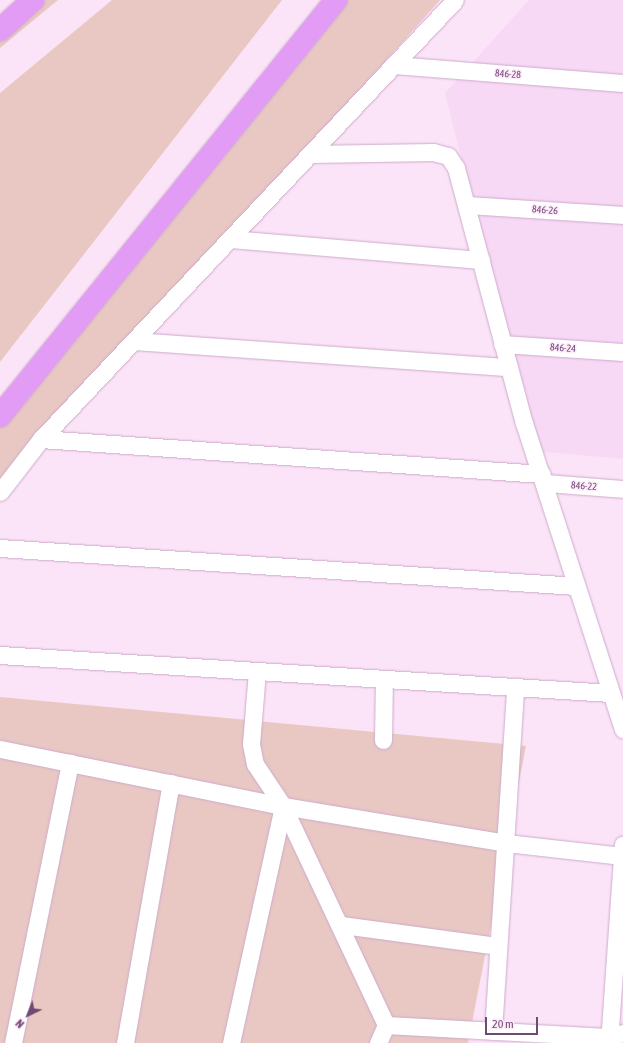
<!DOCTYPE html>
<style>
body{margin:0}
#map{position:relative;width:623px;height:1043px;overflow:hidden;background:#fce4f8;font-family:"Asap Condensed",sans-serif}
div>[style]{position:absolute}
.residential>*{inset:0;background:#f8d9f5}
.green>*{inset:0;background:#e9c8c3}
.roads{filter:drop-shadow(0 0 1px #ccabcd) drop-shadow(0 0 1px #ccabcd)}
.minor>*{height:17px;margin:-8.5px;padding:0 8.5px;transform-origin:8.5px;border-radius:8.5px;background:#fff}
.motorway>*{height:22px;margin:-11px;padding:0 11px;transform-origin:11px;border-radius:11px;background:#e39cf5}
span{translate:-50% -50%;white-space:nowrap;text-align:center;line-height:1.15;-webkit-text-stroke:3px #ffeafc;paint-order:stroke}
.street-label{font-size:10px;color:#6f4a74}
.north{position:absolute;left:8px;top:995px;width:40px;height:40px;-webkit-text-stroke:3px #ffeafc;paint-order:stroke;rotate:223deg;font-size:11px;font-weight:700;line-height:16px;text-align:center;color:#6f4a74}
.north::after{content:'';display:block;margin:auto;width:14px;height:18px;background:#6f4a74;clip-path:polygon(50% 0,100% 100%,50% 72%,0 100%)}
.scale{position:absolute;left:485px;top:1017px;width:53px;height:18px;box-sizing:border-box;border:2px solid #6f4a74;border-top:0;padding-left:5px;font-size:12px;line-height:14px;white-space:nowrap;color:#6f4a74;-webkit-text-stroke:3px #ffeafc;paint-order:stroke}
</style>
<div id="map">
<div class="residential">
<div style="clip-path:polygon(529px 0,623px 0,623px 459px,534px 451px,445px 93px)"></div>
</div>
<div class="green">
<div style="clip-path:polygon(46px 0,58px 0,0 48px,0 22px)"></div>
<div style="clip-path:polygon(112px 0,282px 0,0 362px,0 93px)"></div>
<div style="clip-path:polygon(334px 0,440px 0,0 493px,0 426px)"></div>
<div style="clip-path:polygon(0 697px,526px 746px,468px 1043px,0 1043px)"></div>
</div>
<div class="roads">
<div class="minor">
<div style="left:393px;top:65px;width:231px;rotate:4.5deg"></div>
<div style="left:310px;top:154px;width:123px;rotate:-0.9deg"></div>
<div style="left:433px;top:152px;width:16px;rotate:15deg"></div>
<div style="left:448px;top:156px;width:14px;rotate:56deg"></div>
<div style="left:456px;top:168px;width:264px;rotate:75.1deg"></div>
<div style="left:524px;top:423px;width:322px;rotate:72.1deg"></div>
<div style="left:468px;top:205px;width:155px;rotate:3.7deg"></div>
<div style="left:230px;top:239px;width:252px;rotate:4.8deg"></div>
<div style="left:134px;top:341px;width:376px;rotate:4deg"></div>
<div style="left:502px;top:344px;width:121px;rotate:3.8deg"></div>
<div style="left:41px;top:439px;width:502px;rotate:4deg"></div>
<div style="left:545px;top:483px;width:78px;rotate:4.4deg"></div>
<div style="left:0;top:492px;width:67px;rotate:-52.3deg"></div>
<div style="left:41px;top:439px;width:603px;rotate:-46.68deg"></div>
<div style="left:0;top:548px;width:578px;rotate:3.77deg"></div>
<div style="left:0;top:655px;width:612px;rotate:3.56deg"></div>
<div style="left:257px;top:671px;width:73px;rotate:94.7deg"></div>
<div style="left:251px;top:744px;width:20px;rotate:79deg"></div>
<div style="left:255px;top:764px;width:50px;rotate:56.3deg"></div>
<div style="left:283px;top:806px;width:242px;rotate:64.8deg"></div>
<div style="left:386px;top:1025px;width:20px;rotate:114deg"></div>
<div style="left:383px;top:740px;width:61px;rotate:-89.1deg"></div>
<div style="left:0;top:749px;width:289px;rotate:11.4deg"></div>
<div style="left:283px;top:806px;width:226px;rotate:9.4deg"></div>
<div style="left:506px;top:843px;width:117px;rotate:6.4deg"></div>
<div style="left:342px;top:925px;width:157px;rotate:7.7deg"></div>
<div style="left:386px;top:1025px;width:222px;rotate:3.1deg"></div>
<div style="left:608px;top:1037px;width:16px;rotate:-15deg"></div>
<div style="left:493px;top:1031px;width:345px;rotate:-86.3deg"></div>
<div style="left:13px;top:1043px;width:286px;rotate:-78.5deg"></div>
<div style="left:125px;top:1043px;width:264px;rotate:-80deg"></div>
<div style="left:231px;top:1043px;width:243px;rotate:-77.6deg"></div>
<div style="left:609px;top:1043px;width:199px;rotate:-86deg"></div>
</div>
<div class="motorway">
<div style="left:0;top:30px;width:45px;rotate:-42.3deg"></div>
<div style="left:0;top:416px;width:535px;rotate:-51.07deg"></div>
</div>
</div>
<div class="street-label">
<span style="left:508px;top:74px;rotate:4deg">846-28</span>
<span style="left:545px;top:210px;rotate:4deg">846-26</span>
<span style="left:563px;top:348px;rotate:4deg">846-24</span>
<span style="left:584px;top:486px;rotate:4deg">846-22</span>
</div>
<div class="north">N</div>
<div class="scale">20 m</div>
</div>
